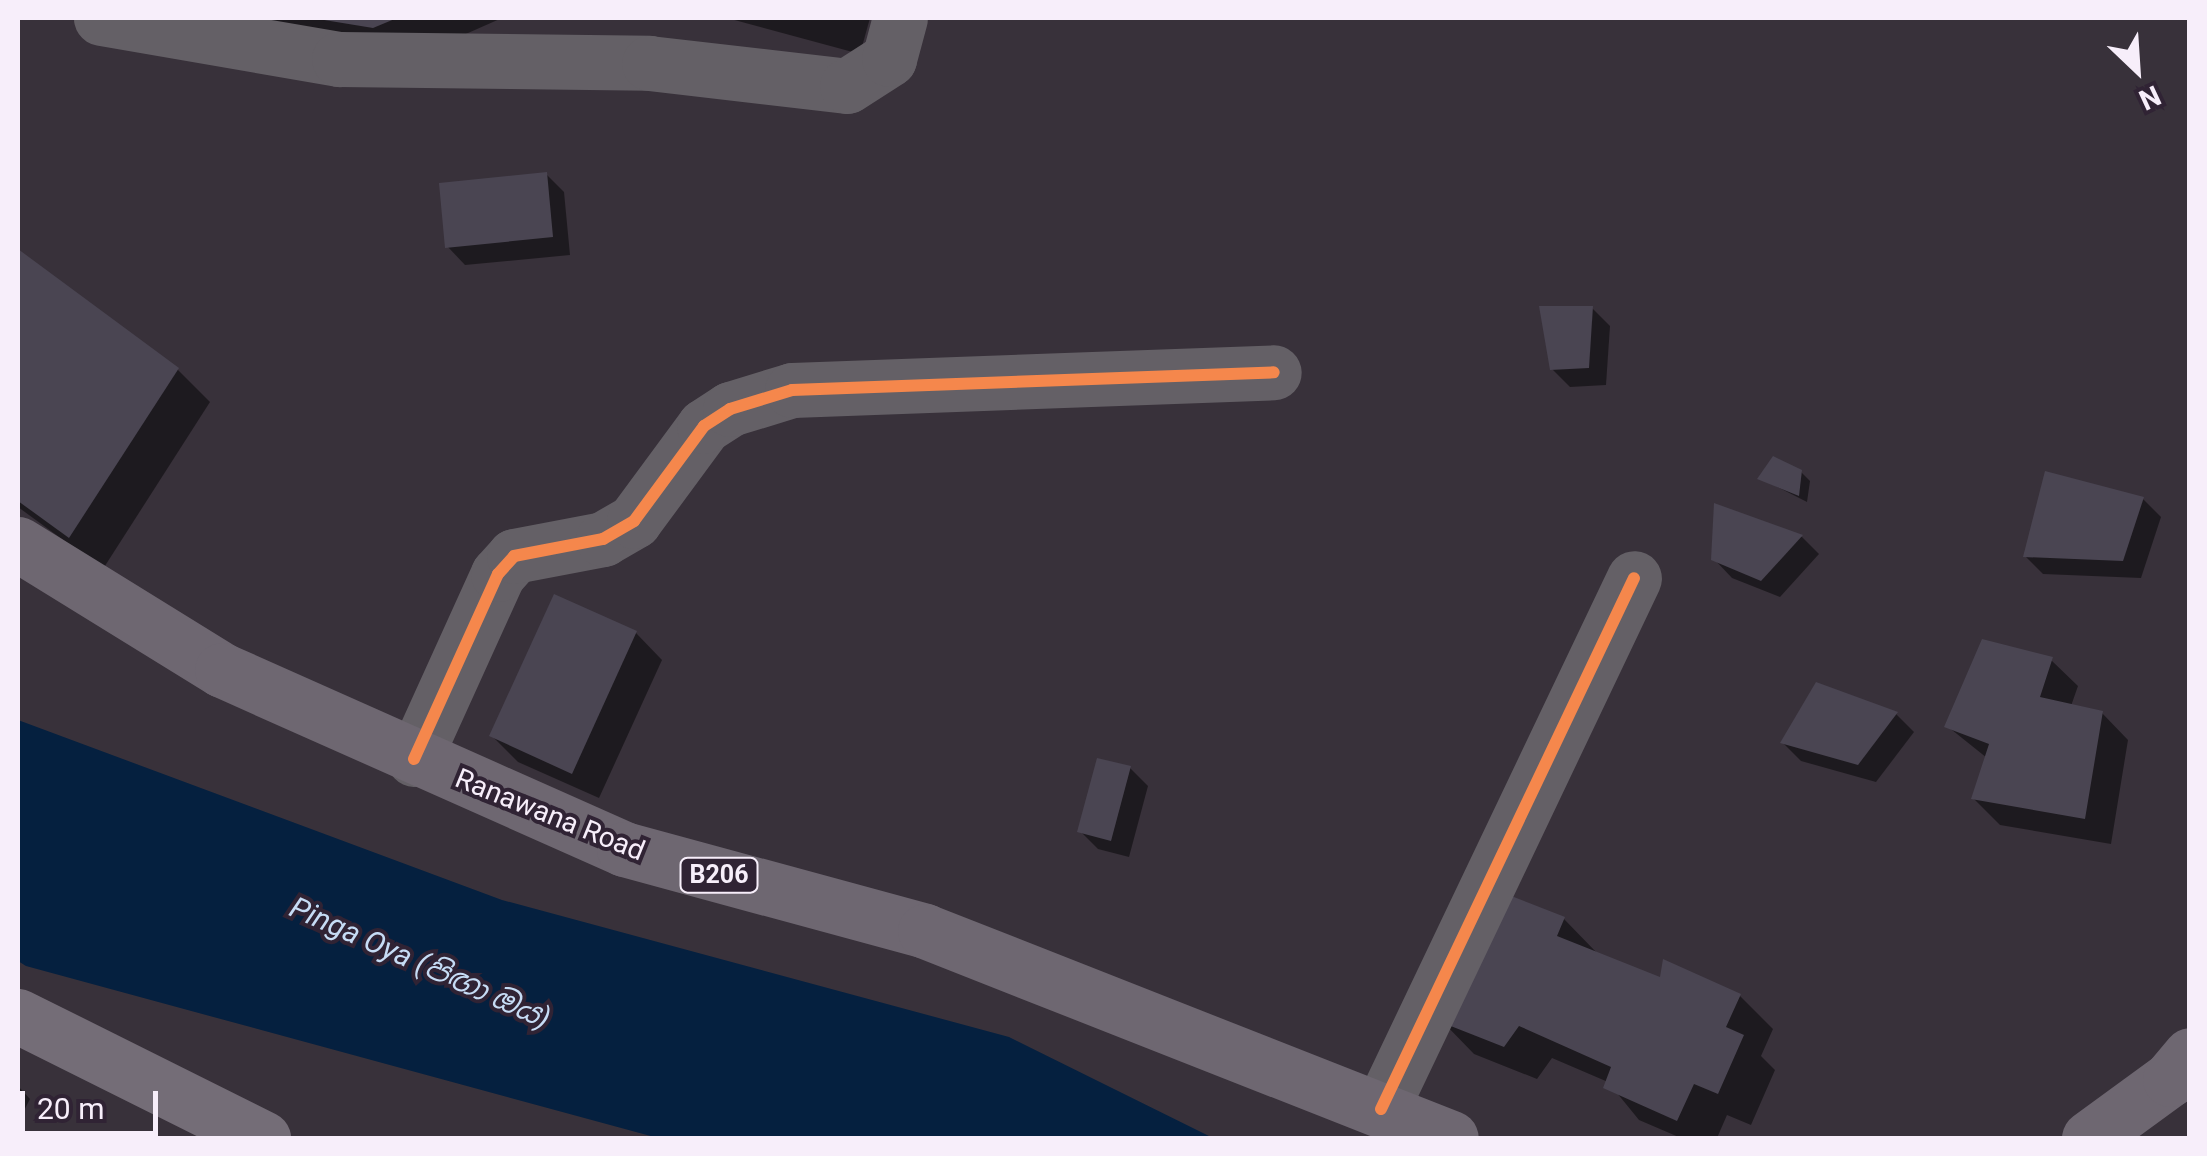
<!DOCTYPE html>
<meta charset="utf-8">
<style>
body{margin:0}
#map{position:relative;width:2207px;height:1156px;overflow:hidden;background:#38313a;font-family:Roboto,"Noto Sans Sinhala",sans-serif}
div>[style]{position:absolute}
.water>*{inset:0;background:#05203f}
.shadow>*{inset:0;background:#0007}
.building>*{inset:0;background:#4a4552}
.minor>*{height:55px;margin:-27.5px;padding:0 27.5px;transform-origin:27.5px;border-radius:27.5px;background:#646066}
.major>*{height:55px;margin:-27.5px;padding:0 27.5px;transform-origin:27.5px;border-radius:27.5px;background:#6e6771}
.highway>*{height:55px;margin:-27.5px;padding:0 27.5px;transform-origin:27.5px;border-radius:27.5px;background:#746d77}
.cycleway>*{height:12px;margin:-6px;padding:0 6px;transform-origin:6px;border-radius:6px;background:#f5874c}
span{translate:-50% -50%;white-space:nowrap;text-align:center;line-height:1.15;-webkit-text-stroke:8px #302334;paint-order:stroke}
.shield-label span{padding:2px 8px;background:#302334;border:2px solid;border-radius:8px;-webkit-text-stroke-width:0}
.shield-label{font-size:25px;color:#f7eefa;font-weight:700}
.street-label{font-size:28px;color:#f7eefa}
.water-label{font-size:30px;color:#c6dcf5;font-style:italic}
.frame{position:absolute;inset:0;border:20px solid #f7eefa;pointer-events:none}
.north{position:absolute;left:2087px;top:20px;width:100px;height:100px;-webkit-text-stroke:8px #302334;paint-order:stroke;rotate:155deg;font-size:28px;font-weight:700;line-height:40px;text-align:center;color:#f7eefa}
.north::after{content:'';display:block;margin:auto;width:35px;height:45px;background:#f7eefa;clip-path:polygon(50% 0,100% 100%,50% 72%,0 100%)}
.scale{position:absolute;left:20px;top:1091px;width:138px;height:45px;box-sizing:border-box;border:5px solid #f7eefa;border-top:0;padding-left:12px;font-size:30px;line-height:35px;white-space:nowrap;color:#f7eefa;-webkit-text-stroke:8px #302334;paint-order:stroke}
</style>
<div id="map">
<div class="water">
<div style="clip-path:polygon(18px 720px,502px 900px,1009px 1037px,1213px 1138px,658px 1138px,26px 966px,18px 961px)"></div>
</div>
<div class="shadow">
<div style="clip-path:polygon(97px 18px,502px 18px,407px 60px)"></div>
<div style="clip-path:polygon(727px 18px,870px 18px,860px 54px)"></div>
<div style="clip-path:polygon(546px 174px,564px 192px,570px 255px,465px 265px,447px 246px)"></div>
<div style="clip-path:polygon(18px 252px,177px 369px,210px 402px,103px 569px,18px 507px)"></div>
<div style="clip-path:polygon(1592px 308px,1610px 326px,1606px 385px,1570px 387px,1552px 369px)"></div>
<div style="clip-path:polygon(1801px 472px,1810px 481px,1807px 502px,1760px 478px)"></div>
<div style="clip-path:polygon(2143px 499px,2161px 517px,2141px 578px,2043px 574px,2026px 557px)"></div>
<div style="clip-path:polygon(1716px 506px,1802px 537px,1819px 554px,1780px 597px,1732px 578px,1714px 559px)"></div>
<div style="clip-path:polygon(636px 633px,662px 660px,599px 798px,518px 762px,492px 736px)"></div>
<div style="clip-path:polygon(2051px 660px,2078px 686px,2071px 706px,2102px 713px,2128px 740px,2111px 844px,2000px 825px,1974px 799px,1987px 758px,1947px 726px)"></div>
<div style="clip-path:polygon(1896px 714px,1914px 732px,1876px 782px,1801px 761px,1783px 743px)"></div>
<div style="clip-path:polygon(1130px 768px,1148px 786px,1129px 857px,1098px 849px,1080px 831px)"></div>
<div style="clip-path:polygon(1564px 919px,1597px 953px,1662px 980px,1740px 996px,1773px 1029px,1761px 1056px,1775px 1070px,1751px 1125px,1727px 1115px,1717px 1138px,1681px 1138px,1639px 1120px,1608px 1082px,1552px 1058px,1537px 1079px,1474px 1054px,1441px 1020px)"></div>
<div style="clip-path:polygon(18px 1086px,30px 1099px,18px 1122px)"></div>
</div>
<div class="building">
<div style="clip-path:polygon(312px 18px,397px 18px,373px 28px)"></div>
<div style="clip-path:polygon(547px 172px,553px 237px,445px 248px,439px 183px)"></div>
<div style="clip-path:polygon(18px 249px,179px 368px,69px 538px,18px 501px)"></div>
<div style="clip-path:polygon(1539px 306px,1593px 306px,1589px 368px,1550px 370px)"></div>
<div style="clip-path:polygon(1773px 456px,1802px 470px,1799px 496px,1757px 479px)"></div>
<div style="clip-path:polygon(2045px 471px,2144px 497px,2123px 561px,2023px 557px)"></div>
<div style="clip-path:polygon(1714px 503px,1803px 535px,1761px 581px,1711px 560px)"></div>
<div style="clip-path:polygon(554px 594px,637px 631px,572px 774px,489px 736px)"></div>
<div style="clip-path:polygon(1982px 639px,2053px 657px,2040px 697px,2103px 711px,2085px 819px,1971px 799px,1989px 744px,1944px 727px)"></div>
<div style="clip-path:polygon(1816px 682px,1898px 712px,1858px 765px,1780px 743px)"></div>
<div style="clip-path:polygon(1097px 758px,1131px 766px,1111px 841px,1077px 832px)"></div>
<div style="clip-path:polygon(1491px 888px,1565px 917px,1557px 936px,1660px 977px,1663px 959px,1741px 994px,1726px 1027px,1744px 1035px,1718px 1094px,1694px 1084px,1677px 1121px,1603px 1088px,1611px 1067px,1519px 1026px,1504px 1047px,1438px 1021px)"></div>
</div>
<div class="minor">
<div style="left:101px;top:18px;width:242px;rotate:9.8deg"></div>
<div style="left:339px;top:59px;width:310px;rotate:0.7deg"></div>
<div style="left:649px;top:63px;width:199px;rotate:6.6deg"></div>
<div style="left:847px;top:86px;width:50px;rotate:-32.7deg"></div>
<div style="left:889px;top:59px;width:42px;rotate:-75deg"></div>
<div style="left:414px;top:759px;width:203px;rotate:-65.6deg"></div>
<div style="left:498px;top:574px;width:24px;rotate:-48deg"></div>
<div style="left:514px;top:556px;width:91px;rotate:-10.8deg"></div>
<div style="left:603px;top:539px;width:36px;rotate:-30deg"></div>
<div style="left:634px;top:521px;width:118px;rotate:-53.6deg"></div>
<div style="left:704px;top:426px;width:31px;rotate:-33deg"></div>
<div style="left:730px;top:409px;width:65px;rotate:-17deg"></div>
<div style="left:792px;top:390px;width:482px;rotate:-2.1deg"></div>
<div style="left:1381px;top:1109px;width:588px;rotate:-64.52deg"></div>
</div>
<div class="major">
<div style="left:18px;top:544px;width:240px;rotate:31.7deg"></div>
<div style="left:222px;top:670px;width:440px;rotate:24deg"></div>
<div style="left:624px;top:849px;width:312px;rotate:15.2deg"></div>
<div style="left:925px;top:931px;width:565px;rotate:21.48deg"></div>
<div style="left:2089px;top:1138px;width:100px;rotate:-36.1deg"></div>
<div style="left:2170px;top:1079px;width:31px;rotate:-50deg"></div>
</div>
<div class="highway">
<div style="left:18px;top:1016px;width:274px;rotate:26.5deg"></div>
</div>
<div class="cycleway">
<div style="left:414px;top:759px;width:203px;rotate:-65.6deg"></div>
<div style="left:498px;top:574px;width:24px;rotate:-48deg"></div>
<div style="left:514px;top:556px;width:91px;rotate:-10.8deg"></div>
<div style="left:603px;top:539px;width:36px;rotate:-30deg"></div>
<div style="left:634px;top:521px;width:118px;rotate:-53.6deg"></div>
<div style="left:704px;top:426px;width:31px;rotate:-33deg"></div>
<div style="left:730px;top:409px;width:65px;rotate:-17deg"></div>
<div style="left:792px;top:390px;width:482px;rotate:-2.1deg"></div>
<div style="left:1381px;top:1109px;width:588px;rotate:-64.52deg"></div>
</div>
<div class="shield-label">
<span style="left:719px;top:875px">B206</span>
</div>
<div class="street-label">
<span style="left:550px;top:815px;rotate:22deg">Ranawana Road</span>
</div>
<div class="water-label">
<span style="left:420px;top:963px;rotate:24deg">Pinga Oya (පිඟා ඔය)</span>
</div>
<div class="frame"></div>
<div class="north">N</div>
<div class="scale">20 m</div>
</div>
